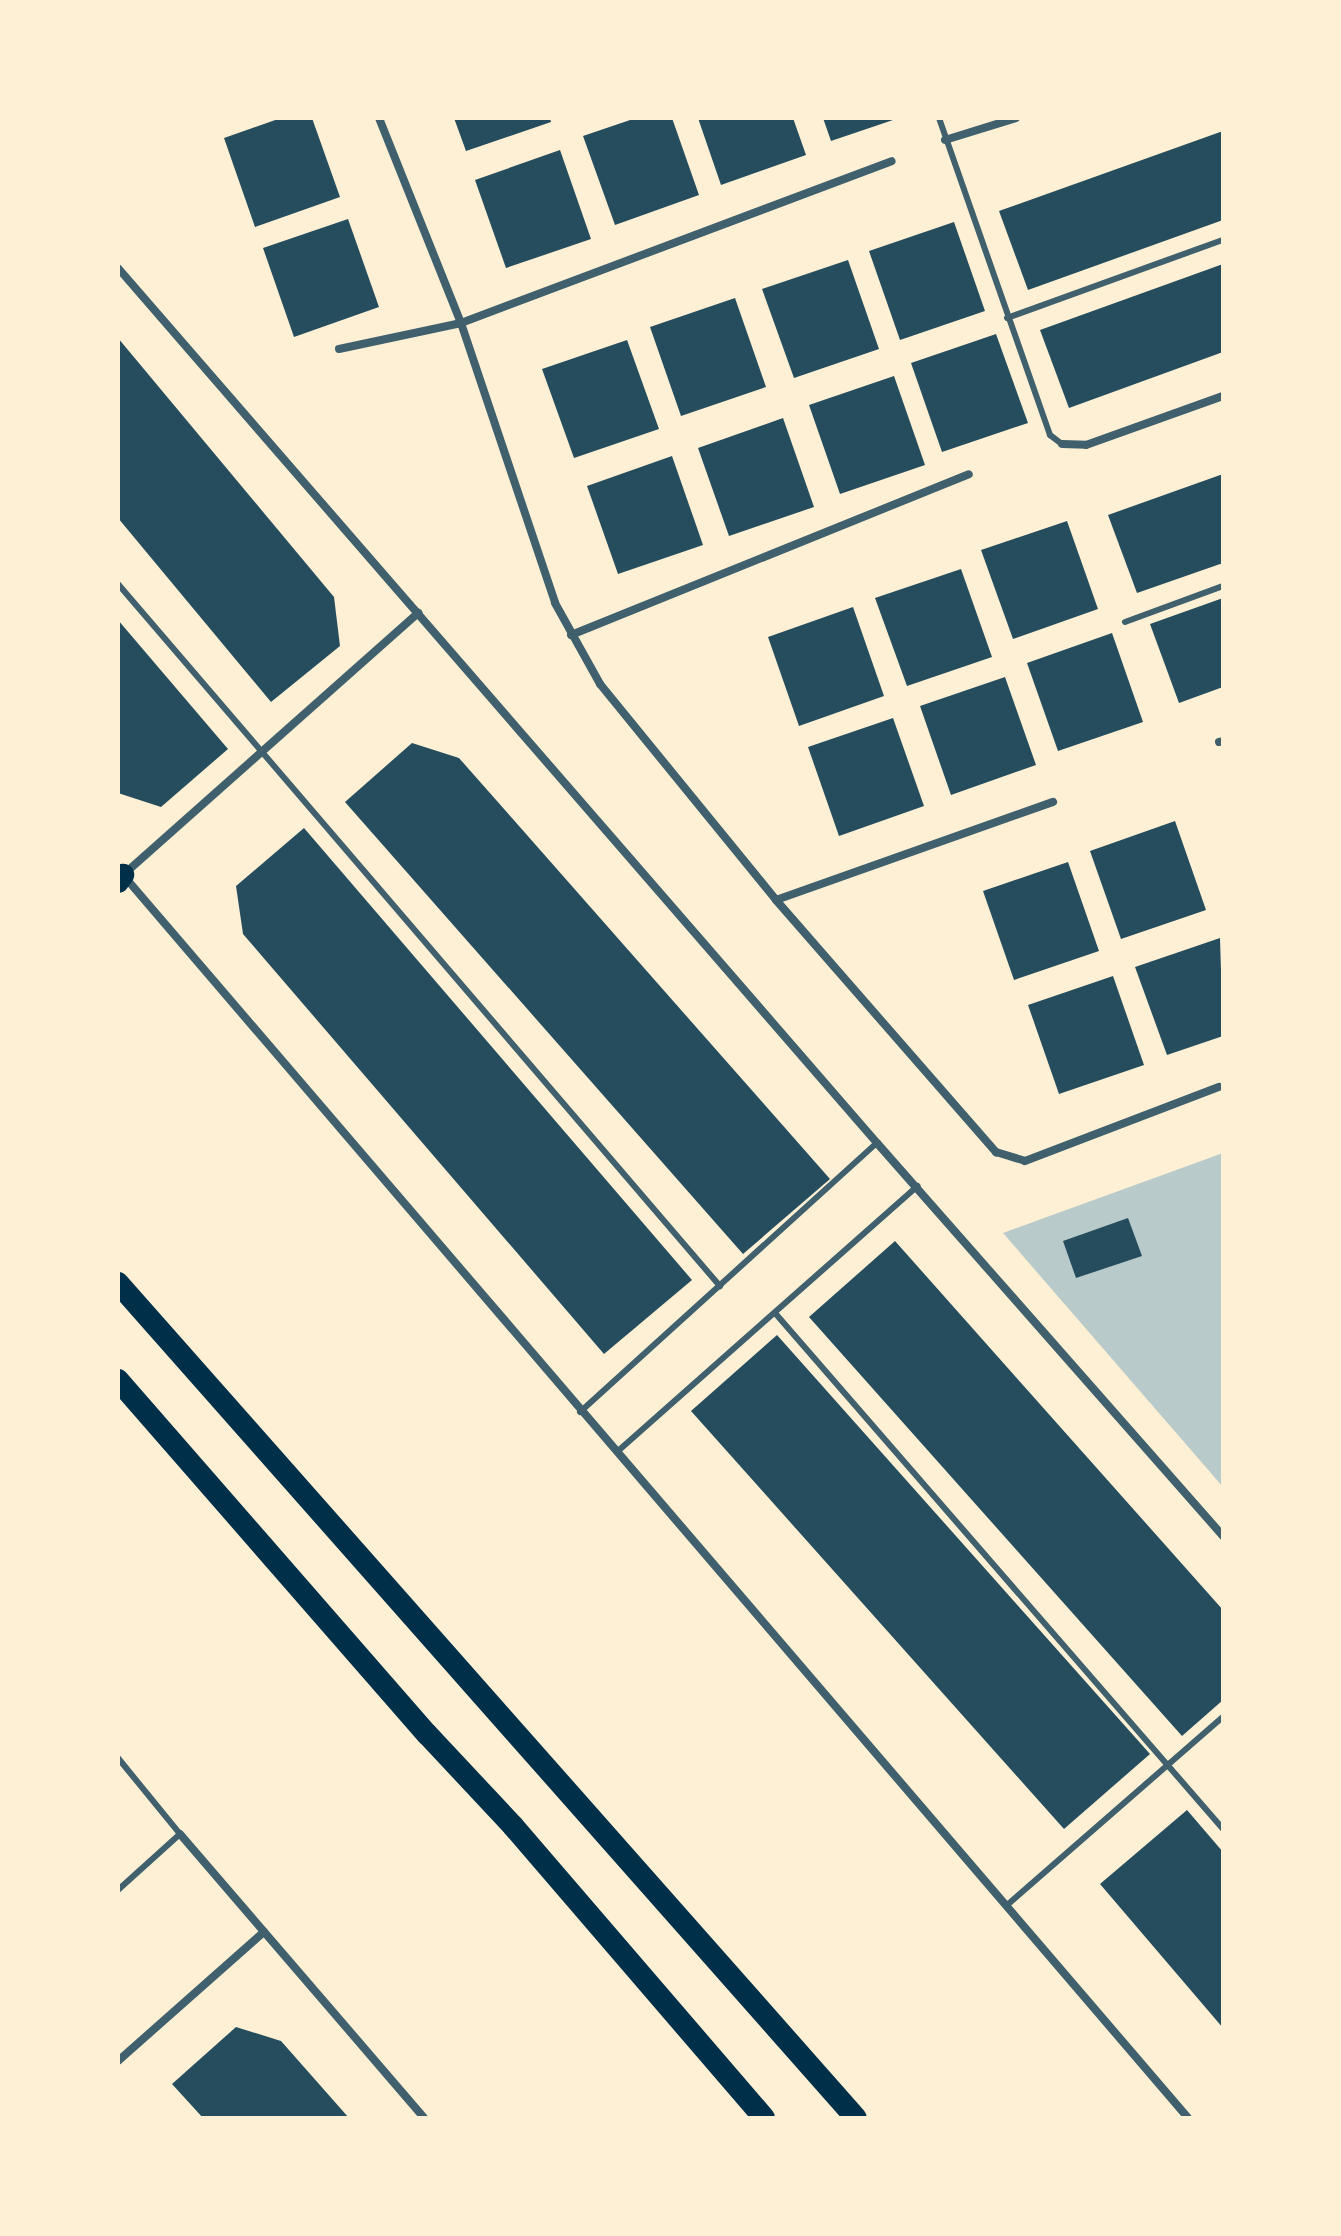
<!DOCTYPE html>
<style>
body{margin:0}
#map{position:relative;width:1341px;height:2236px;overflow:hidden;background:#fdf0d5;font-family:Quicksand,sans-serif}
div>[style]{position:absolute}
.green>*{inset:0;background:#b9caca}
.building>*{inset:0;background:#264d5e}
.service>*{height:6px;margin:-3px;padding:0 3px;transform-origin:3px;border-radius:3px;background:#3f606c}
.minor>*{height:8px;margin:-4px;padding:0 4px;transform-origin:4px;border-radius:4px;background:#3f606c}
.trunk>*{height:22px;margin:-11px;padding:0 11px;transform-origin:11px;border-radius:11px;background:#003049}
span{translate:-50% -50%;white-space:nowrap;text-align:center;line-height:1.15;-webkit-text-stroke:6px #fdf0d5;paint-order:stroke}
.frame{position:absolute;inset:0;border:120px solid #fdf0d5;pointer-events:none}
</style>
<div id="map">
<div class="green">
<div style="clip-path:polygon(1223px 1153px,1223px 1487px,1003px 1233px)"></div>
</div>
<div class="building">
<div style="clip-path:polygon(281px 118px,312px 118px,340px 197px,255px 227px,224px 138px)"></div>
<div style="clip-path:polygon(454px 118px,550px 118px,551px 122px,466px 151px)"></div>
<div style="clip-path:polygon(636px 118px,672px 118px,699px 195px,615px 225px,583px 136px)"></div>
<div style="clip-path:polygon(698px 118px,793px 118px,806px 155px,721px 185px)"></div>
<div style="clip-path:polygon(823px 118px,896px 118px,896px 119px,831px 141px)"></div>
<div style="clip-path:polygon(1223px 131px,1223px 220px,1028px 290px,999px 211px)"></div>
<div style="clip-path:polygon(560px 150px,591px 239px,506px 268px,475px 180px)"></div>
<div style="clip-path:polygon(348px 219px,379px 307px,294px 337px,263px 248px)"></div>
<div style="clip-path:polygon(954px 222px,985px 311px,900px 340px,869px 251px)"></div>
<div style="clip-path:polygon(848px 260px,879px 349px,794px 378px,762px 289px)"></div>
<div style="clip-path:polygon(1223px 264px,1223px 352px,1069px 408px,1040px 330px)"></div>
<div style="clip-path:polygon(735px 298px,766px 387px,681px 416px,650px 327px)"></div>
<div style="clip-path:polygon(996px 334px,1028px 423px,942px 452px,911px 363px)"></div>
<div style="clip-path:polygon(118px 338px,334px 597px,340px 646px,271px 702px,118px 518px)"></div>
<div style="clip-path:polygon(627px 340px,659px 429px,574px 458px,542px 369px)"></div>
<div style="clip-path:polygon(894px 376px,925px 465px,840px 494px,809px 405px)"></div>
<div style="clip-path:polygon(783px 418px,814px 507px,729px 536px,698px 448px)"></div>
<div style="clip-path:polygon(672px 456px,703px 545px,618px 574px,587px 486px)"></div>
<div style="clip-path:polygon(1223px 474px,1223px 563px,1137px 593px,1108px 515px)"></div>
<div style="clip-path:polygon(1067px 521px,1098px 609px,1013px 639px,981px 550px)"></div>
<div style="clip-path:polygon(961px 569px,992px 657px,907px 686px,875px 598px)"></div>
<div style="clip-path:polygon(1223px 598px,1223px 687px,1179px 703px,1150px 624px)"></div>
<div style="clip-path:polygon(853px 607px,884px 696px,799px 726px,768px 637px)"></div>
<div style="clip-path:polygon(118px 620px,228px 749px,161px 807px,118px 793px)"></div>
<div style="clip-path:polygon(1112px 633px,1143px 722px,1058px 751px,1027px 663px)"></div>
<div style="clip-path:polygon(1005px 677px,1036px 765px,951px 795px,920px 706px)"></div>
<div style="clip-path:polygon(893px 718px,924px 806px,839px 836px,808px 747px)"></div>
<div style="clip-path:polygon(412px 743px,459px 758px,830px 1179px,743px 1254px,345px 802px)"></div>
<div style="clip-path:polygon(1175px 821px,1206px 910px,1121px 939px,1090px 851px)"></div>
<div style="clip-path:polygon(304px 828px,692px 1280px,604px 1354px,243px 934px,236px 886px)"></div>
<div style="clip-path:polygon(1068px 862px,1099px 951px,1014px 980px,983px 891px)"></div>
<div style="clip-path:polygon(1220px 938px,1223px 1036px,1167px 1055px,1135px 967px)"></div>
<div style="clip-path:polygon(1113px 976px,1144px 1065px,1059px 1094px,1028px 1005px)"></div>
<div style="clip-path:polygon(1128px 1218px,1142px 1256px,1076px 1278px,1063px 1241px)"></div>
<div style="clip-path:polygon(895px 1241px,1223px 1610px,1223px 1700px,1182px 1736px,809px 1317px)"></div>
<div style="clip-path:polygon(777px 1335px,1150px 1754px,1064px 1829px,691px 1411px)"></div>
<div style="clip-path:polygon(1187px 1810px,1223px 1852px,1223px 2028px,1100px 1884px)"></div>
<div style="clip-path:polygon(236px 2027px,281px 2041px,349px 2118px,203px 2118px,172px 2084px)"></div>
</div>
<div class="service">
<div style="left:939px;top:118px;width:336px;rotate:70.7deg"></div>
<div style="left:1050px;top:435px;width:15px;rotate:37deg"></div>
<div style="left:1007px;top:318px;width:230px;rotate:-19.9deg"></div>
<div style="left:118px;top:584px;width:925px;rotate:49.39deg"></div>
<div style="left:1125px;top:622px;width:104px;rotate:-20.2deg"></div>
<div style="left:775px;top:1313px;width:683px;rotate:49.03deg"></div>
<div style="left:580px;top:1412px;width:401px;rotate:-42.2deg"></div>
<div style="left:618px;top:1451px;width:400px;rotate:-41.5deg"></div>
<div style="left:118px;top:1758px;width:98px;rotate:50.8deg"></div>
<div style="left:180px;top:1834px;width:84px;rotate:137.9deg"></div>
<div style="left:1006px;top:1906px;width:288px;rotate:-41.1deg"></div>
</div>
<div class="minor">
<div style="left:379px;top:118px;width:221px;rotate:68.2deg"></div>
<div style="left:461px;top:323px;width:295px;rotate:71.4deg"></div>
<div style="left:555px;top:603px;width:93px;rotate:60.9deg"></div>
<div style="left:600px;top:684px;width:279px;rotate:50.8deg"></div>
<div style="left:776px;top:900px;width:335px;rotate:48.9deg"></div>
<div style="left:996px;top:1152px;width:30px;rotate:17deg"></div>
<div style="left:1025px;top:1161px;width:208px;rotate:-20.9deg"></div>
<div style="left:945px;top:140px;width:74px;rotate:-17.2deg"></div>
<div style="left:118px;top:268px;width:1158px;rotate:49.06deg"></div>
<div style="left:877px;top:1143px;width:524px;rotate:48.64deg"></div>
<div style="left:339px;top:349px;width:125px;rotate:-12deg"></div>
<div style="left:461px;top:323px;width:460px;rotate:-20.6deg"></div>
<div style="left:1062px;top:444px;width:24px;rotate:2deg"></div>
<div style="left:1086px;top:445px;width:145px;rotate:-19.7deg"></div>
<div style="left:571px;top:635px;width:429px;rotate:-22deg"></div>
<div style="left:1219px;top:742px;width:4px;rotate:-14deg"></div>
<div style="left:123px;top:875px;width:395px;rotate:-41.6deg"></div>
<div style="left:124px;top:876px;width:1635px;rotate:49.41deg"></div>
<div style="left:776px;top:900px;width:294px;rotate:-19.5deg"></div>
<div style="left:180px;top:1834px;width:374px;rotate:49.3deg"></div>
<div style="left:118px;top:2061px;width:195px;rotate:-41.5deg"></div>
</div>
<div class="trunk">
<div style="left:118px;top:882px;width:9px;rotate:-54deg"></div>
<div style="left:118px;top:1283px;width:1114px;rotate:48.53deg"></div>
<div style="left:118px;top:1380px;width:470px;rotate:48.9deg"></div>
<div style="left:427px;top:1734px;width:126px;rotate:46.9deg"></div>
<div style="left:513px;top:1826px;width:385px;rotate:49.3deg"></div>
</div>
<div class="frame"></div>
</div>
